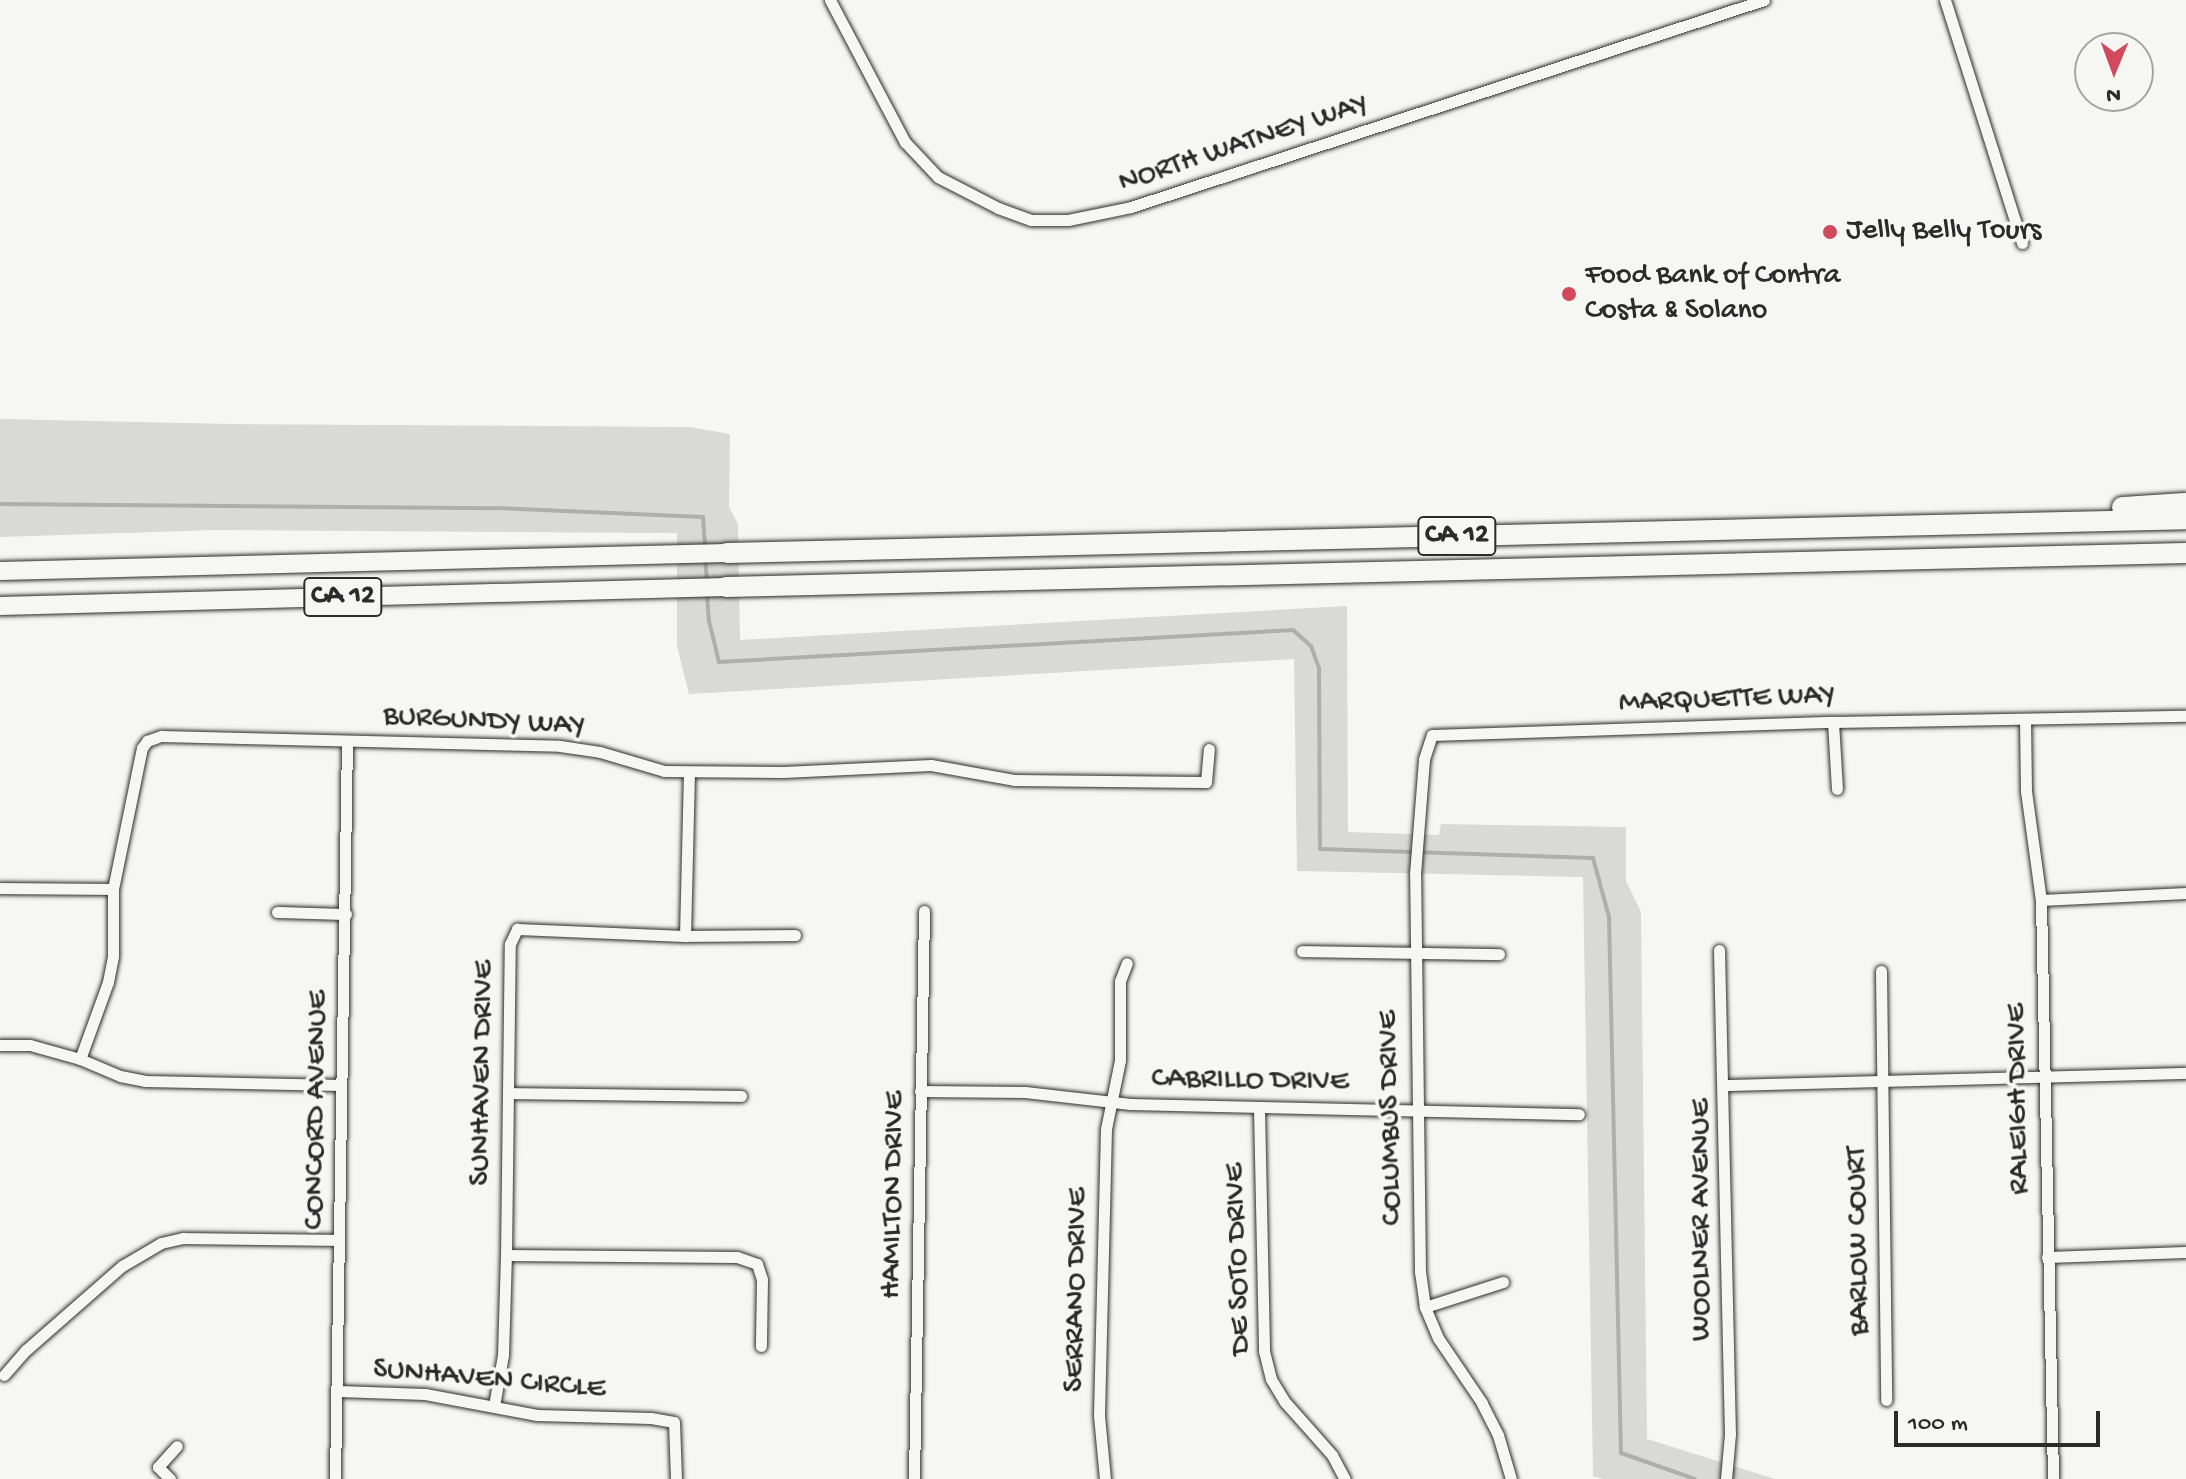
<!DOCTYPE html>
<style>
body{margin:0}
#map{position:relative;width:2186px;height:1479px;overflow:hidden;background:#f6f6f2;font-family:"Gochi Hand",sans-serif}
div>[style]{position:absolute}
.green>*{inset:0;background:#d9d9d5}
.stream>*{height:4px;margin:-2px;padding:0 2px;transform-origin:2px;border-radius:2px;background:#aeaeab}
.roads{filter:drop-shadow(0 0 2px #2b2b2b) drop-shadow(0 0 2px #2b2b2b)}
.minor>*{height:11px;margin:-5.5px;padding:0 5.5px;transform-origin:5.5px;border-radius:5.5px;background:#f6f6f2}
.trunk>*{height:18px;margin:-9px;padding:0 9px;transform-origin:9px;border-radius:9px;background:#f6f6f2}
.motorway>*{height:20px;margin:-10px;padding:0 10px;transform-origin:10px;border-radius:10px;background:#f6f6f2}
.dots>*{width:22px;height:22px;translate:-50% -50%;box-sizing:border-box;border:4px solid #f6f6f2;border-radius:50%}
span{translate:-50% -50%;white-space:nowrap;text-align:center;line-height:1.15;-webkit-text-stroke:7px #f6f6f2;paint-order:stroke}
.shield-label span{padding:2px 6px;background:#f6f6f2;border:2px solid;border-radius:6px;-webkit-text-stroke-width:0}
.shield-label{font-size:28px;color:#2b2b2b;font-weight:700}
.street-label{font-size:30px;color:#2b2b2b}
.poi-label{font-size:30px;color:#2b2b2b}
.left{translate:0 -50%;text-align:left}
.north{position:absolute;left:2074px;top:32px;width:80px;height:80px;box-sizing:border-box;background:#f6f6f2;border:2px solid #a5a5a2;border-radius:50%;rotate:181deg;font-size:22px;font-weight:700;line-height:32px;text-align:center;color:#2b2b2b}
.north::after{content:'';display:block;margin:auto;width:28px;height:36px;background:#d1495b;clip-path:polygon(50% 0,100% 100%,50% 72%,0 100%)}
.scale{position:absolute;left:1894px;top:1411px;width:206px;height:36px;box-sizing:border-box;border:4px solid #2b2b2b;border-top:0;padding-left:10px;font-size:24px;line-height:28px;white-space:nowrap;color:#2b2b2b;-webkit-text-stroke:6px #f6f6f2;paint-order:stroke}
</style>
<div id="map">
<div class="green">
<div style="clip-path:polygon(0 419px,231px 424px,689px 427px,730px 434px,729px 507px,738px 524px,740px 640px,1347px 606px,1348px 832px,1439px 835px,1441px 824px,1626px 827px,1626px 881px,1641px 912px,1647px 1439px,1775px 1479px,1603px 1479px,1593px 1476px,1583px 877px,1297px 871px,1294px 659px,689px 694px,677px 646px,677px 533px,215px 530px,0 537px)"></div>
</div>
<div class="stream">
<div style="left:0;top:504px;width:496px;rotate:0.5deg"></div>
<div style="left:496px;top:508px;width:207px;rotate:2.5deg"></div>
<div style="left:703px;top:517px;width:32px;rotate:86deg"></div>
<div style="left:705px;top:558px;width:23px;rotate:85deg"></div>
<div style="left:707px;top:594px;width:27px;rotate:86deg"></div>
<div style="left:709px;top:621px;width:42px;rotate:76.3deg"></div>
<div style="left:719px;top:662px;width:575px;rotate:-3.19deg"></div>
<div style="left:1293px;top:630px;width:24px;rotate:42deg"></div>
<div style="left:1311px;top:646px;width:23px;rotate:70deg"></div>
<div style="left:1319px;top:668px;width:181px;rotate:89.7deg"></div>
<div style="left:1320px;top:849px;width:273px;rotate:1.9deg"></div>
<div style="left:1593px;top:858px;width:61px;rotate:74.8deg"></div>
<div style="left:1609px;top:917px;width:536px;rotate:88.72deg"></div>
<div style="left:1621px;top:1453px;width:78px;rotate:19.4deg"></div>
</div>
<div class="roads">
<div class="minor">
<div style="left:830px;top:0;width:161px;rotate:62.2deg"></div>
<div style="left:905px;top:142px;width:48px;rotate:46.7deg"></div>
<div style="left:938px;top:177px;width:68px;rotate:27.3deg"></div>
<div style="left:998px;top:208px;width:35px;rotate:20deg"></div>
<div style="left:1031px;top:220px;width:37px"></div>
<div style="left:1068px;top:220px;width:64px;rotate:-11.7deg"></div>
<div style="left:1131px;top:207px;width:666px;rotate:-18.11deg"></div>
<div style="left:1945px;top:0;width:255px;rotate:72.4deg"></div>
<div style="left:2025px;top:719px;width:72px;rotate:89.2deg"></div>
<div style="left:2026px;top:791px;width:110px;rotate:82.2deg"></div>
<div style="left:2041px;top:900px;width:579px;rotate:88.81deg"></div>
<div style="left:1833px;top:722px;width:67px;rotate:86.6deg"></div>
<div style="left:0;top:888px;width:113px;rotate:0.5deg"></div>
<div style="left:2041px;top:900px;width:145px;rotate:-2.8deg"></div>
<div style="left:277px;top:912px;width:69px;rotate:1.7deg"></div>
<div style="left:685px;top:936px;width:110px;rotate:-0.5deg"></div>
<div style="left:1719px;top:950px;width:484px;rotate:88.7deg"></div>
<div style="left:1730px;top:1434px;width:45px;rotate:95.1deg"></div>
<div style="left:1302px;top:951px;width:197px;rotate:0.9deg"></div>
<div style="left:1881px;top:971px;width:429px;rotate:89.3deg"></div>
<div style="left:0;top:1045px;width:30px"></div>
<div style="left:30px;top:1045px;width:52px;rotate:15.6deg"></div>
<div style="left:80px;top:1059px;width:43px;rotate:23deg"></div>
<div style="left:120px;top:1076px;width:25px;rotate:11deg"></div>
<div style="left:145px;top:1081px;width:196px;rotate:1.2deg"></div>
<div style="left:80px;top:1059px;width:82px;rotate:-70deg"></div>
<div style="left:108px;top:982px;width:26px;rotate:-79deg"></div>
<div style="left:113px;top:956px;width:67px;rotate:-90deg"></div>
<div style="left:113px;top:889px;width:144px;rotate:-78.4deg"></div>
<div style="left:142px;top:748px;width:9px;rotate:-54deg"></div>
<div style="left:147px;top:741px;width:15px;rotate:-20deg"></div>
<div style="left:161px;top:736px;width:399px;rotate:1.4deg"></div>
<div style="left:560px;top:746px;width:40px;rotate:8.5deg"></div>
<div style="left:600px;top:752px;width:67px;rotate:16.5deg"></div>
<div style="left:664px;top:771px;width:119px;rotate:0.5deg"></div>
<div style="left:783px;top:772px;width:148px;rotate:-2.7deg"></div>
<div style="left:931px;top:765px;width:84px;rotate:10.2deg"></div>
<div style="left:1014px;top:780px;width:192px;rotate:0.6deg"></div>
<div style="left:1206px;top:782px;width:33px;rotate:-85deg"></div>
<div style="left:1725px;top:1085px;width:461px;rotate:-1.5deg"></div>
<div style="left:920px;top:1091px;width:105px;rotate:0.5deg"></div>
<div style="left:1025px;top:1092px;width:106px;rotate:6.5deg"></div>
<div style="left:1130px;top:1104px;width:449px;rotate:1.3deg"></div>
<div style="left:508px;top:1093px;width:233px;rotate:0.7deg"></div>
<div style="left:1259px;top:1108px;width:243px;rotate:88.8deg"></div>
<div style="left:1264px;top:1351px;width:29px;rotate:76deg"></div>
<div style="left:1271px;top:1379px;width:27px;rotate:59deg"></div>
<div style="left:1285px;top:1402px;width:71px;rotate:48.4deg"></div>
<div style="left:1332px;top:1455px;width:27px;rotate:62deg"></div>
<div style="left:506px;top:1255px;width:231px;rotate:0.5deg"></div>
<div style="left:737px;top:1257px;width:21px;rotate:19deg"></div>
<div style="left:757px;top:1264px;width:16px;rotate:72deg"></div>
<div style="left:762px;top:1279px;width:67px;rotate:90.9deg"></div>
<div style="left:2047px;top:1257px;width:139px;rotate:-2.1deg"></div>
<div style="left:1425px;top:1307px;width:82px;rotate:-17.8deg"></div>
<div style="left:4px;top:1375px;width:33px;rotate:-49deg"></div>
<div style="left:26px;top:1350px;width:128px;rotate:-41.2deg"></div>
<div style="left:122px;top:1266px;width:45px;rotate:-30.5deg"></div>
<div style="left:161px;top:1243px;width:23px;rotate:-13deg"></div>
<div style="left:183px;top:1238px;width:156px;rotate:0.7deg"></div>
<div style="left:338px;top:1391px;width:87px;rotate:2deg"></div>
<div style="left:425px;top:1394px;width:114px;rotate:10.6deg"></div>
<div style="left:537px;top:1415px;width:114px;rotate:1.5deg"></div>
<div style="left:651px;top:1418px;width:23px;rotate:10deg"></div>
<div style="left:674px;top:1422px;width:57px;rotate:88deg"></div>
<div style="left:494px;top:1406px;width:52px;rotate:-80deg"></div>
<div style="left:503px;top:1355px;width:100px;rotate:-88.3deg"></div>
<div style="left:506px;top:1255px;width:311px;rotate:-89.3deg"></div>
<div style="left:510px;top:944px;width:17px;rotate:-65deg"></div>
<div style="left:517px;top:929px;width:168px;rotate:2.4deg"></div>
<div style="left:685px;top:936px;width:164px;rotate:-88.6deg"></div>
<div style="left:170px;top:1479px;width:17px;rotate:-135deg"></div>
<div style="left:158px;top:1467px;width:28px;rotate:-48deg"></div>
<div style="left:335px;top:1479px;width:738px;rotate:-89.07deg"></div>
<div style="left:914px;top:1479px;width:568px;rotate:-88.99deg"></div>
<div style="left:1105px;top:1479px;width:64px;rotate:-95.4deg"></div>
<div style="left:1099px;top:1415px;width:286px;rotate:-88.6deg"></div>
<div style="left:1106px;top:1129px;width:70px;rotate:-78.5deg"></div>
<div style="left:1120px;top:1060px;width:79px;rotate:-90deg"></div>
<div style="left:1120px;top:981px;width:19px;rotate:-69deg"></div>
<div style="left:1511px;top:1479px;width:46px;rotate:-106.5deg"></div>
<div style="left:1498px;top:1435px;width:36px;rotate:-117deg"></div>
<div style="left:1482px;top:1403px;width:78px;rotate:-124.1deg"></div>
<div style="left:1438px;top:1338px;width:34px;rotate:-113deg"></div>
<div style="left:1425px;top:1307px;width:35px;rotate:-98deg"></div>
<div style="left:1420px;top:1272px;width:398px;rotate:-90.7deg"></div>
<div style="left:1415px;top:874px;width:115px;rotate:-85.5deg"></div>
<div style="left:1424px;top:759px;width:25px;rotate:-72deg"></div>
<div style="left:1432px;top:735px;width:401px;rotate:-1.9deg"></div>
<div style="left:1833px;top:722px;width:353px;rotate:-1deg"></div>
</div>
<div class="trunk">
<div style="left:0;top:571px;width:727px;rotate:-1.42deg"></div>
<div style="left:0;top:606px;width:726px;rotate:-1.5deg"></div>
</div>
<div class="motorway">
<div style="left:2122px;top:507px;width:64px;rotate:-3.6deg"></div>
<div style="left:727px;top:553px;width:1459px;rotate:-1.33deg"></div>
<div style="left:726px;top:587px;width:1460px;rotate:-1.33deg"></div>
</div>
</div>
<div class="dots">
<div style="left:1830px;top:232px;background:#d1495b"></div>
<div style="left:1569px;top:294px;background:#d1495b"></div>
</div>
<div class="shield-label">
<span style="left:1457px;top:536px">CA 12</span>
<span style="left:343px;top:597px">CA 12</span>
</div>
<div class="street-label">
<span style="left:1244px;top:145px;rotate:-18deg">NORTH WATNEY WAY</span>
<span style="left:1727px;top:701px;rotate:-2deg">MARQUETTE WAY</span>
<span style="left:484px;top:723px;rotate:3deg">BURGUNDY WAY</span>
<span style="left:484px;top:1073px;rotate:-89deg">SUNHAVEN DRIVE</span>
<span style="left:1250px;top:1082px;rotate:1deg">CABRILLO DRIVE</span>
<span style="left:2020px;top:1099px;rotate:-91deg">RALEIGH DRIVE</span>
<span style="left:318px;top:1110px;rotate:-89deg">CONCORD AVENUE</span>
<span style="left:1392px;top:1118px;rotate:-91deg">COLUMBUS DRIVE</span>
<span style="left:895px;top:1195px;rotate:-89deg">HAMILTON DRIVE</span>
<span style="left:1703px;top:1220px;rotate:-90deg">WOOLNER AVENUE</span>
<span style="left:1860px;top:1241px;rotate:-91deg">BARLOW COURT</span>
<span style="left:1240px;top:1259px;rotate:-92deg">DE SOTO DRIVE</span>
<span style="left:1078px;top:1290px;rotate:-89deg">SERRANO DRIVE</span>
<span style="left:489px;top:1381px;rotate:5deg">SUNHAVEN CIRCLE</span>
</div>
<div class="poi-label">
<span class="left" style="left:1846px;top:232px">Jelly Belly Tours</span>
<span class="left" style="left:1585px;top:294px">Food Bank of Contra<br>Costa &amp; Solano</span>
</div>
<div class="north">N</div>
<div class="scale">100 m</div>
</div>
